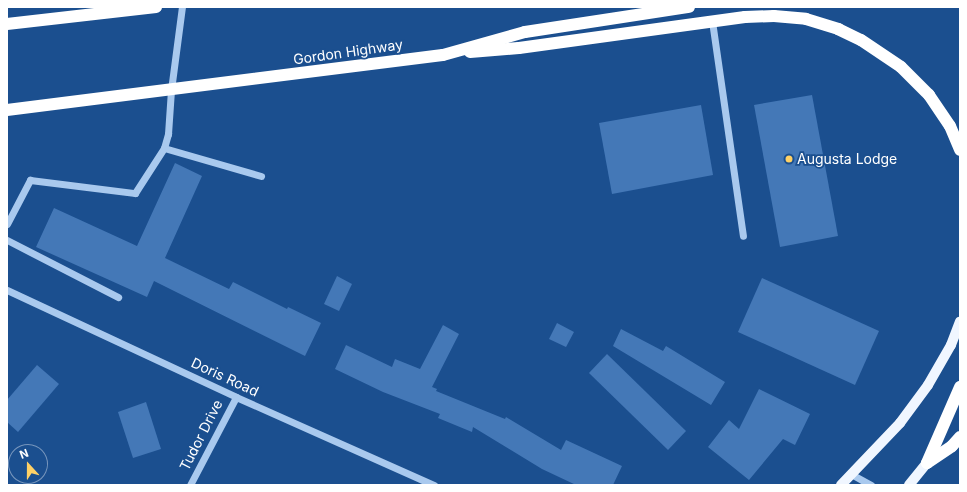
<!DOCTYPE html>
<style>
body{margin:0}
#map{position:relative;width:967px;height:492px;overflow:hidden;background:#1b4f8f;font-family:Inter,sans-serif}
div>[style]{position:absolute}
.building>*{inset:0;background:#4478b7}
.minor>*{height:7px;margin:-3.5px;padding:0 3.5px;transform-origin:3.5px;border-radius:3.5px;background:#a9c9ee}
.major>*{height:10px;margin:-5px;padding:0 5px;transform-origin:5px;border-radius:5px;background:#f0f6ff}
.highway>*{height:12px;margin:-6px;padding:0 6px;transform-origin:6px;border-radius:6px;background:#fff}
.dots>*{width:11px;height:11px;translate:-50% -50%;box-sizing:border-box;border:2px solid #1b4f8f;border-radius:50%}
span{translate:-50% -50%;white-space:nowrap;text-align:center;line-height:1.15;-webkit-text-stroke:3.5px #1b4f8f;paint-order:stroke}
.street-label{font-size:14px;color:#fff}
.poi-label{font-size:14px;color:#fff}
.left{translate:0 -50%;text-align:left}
.frame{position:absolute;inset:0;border:8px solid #fff;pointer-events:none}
.north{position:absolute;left:8px;top:444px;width:40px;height:40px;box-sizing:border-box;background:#1b4f8f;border:1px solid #7695bc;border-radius:50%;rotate:339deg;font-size:11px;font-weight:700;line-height:16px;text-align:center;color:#fff}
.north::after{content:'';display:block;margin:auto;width:14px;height:18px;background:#ffd166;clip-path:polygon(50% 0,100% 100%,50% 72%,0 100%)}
</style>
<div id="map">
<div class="building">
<div style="clip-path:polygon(812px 95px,838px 236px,780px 247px,754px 105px)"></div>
<div style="clip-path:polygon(701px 105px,713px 175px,612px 194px,599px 123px)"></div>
<div style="clip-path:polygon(175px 163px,202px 176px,165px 258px,229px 289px,233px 282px,287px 309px,288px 307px,321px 323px,305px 356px,154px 281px,147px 297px,36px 247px,54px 208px,137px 246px)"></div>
<div style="clip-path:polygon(337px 276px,352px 284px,339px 311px,324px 304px)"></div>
<div style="clip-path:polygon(762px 278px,879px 331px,855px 385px,738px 332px)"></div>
<div style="clip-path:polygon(557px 323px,574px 332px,566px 347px,549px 339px)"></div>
<div style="clip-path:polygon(443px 325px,459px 334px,432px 387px,437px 389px,436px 391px,505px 419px,506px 417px,561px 450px,566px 440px,622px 466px,613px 485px,576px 485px,542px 469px,473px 427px,472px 432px,438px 418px,440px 414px,383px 392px,335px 369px,346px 345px,392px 367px,395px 359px,420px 369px)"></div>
<div style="clip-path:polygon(621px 329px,663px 351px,666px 346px,725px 382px,711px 405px,613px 346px)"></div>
<div style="clip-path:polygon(607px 354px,686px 431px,668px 450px,589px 373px)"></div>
<div style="clip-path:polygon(37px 365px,59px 384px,18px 432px,7px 422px,7px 400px)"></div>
<div style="clip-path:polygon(759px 389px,810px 414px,795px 445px,783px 439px,749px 480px,708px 447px,729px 420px,739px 429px)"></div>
<div style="clip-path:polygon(146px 402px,161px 449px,133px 458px,118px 412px)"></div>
</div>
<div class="minor">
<div style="left:712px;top:21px;width:217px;rotate:81.8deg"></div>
<div style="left:164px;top:148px;width:101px;rotate:16.1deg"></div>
<div style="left:7px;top:224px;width:50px;rotate:-62.4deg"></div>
<div style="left:30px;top:180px;width:106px;rotate:7.1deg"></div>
<div style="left:135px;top:193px;width:54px;rotate:-57.2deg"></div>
<div style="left:164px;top:148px;width:15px;rotate:-74deg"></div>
<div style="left:168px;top:134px;width:44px;rotate:-86.1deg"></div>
<div style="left:171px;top:90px;width:84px;rotate:-82.5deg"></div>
<div style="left:7px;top:240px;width:125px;rotate:27.2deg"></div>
<div style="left:7px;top:290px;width:253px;rotate:25deg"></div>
<div style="left:236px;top:397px;width:217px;rotate:24deg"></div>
<div style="left:851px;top:474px;width:23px;rotate:29deg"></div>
<div style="left:190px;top:485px;width:99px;rotate:-62.4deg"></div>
</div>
<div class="major">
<div style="left:841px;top:485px;width:86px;rotate:-46.4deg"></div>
<div style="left:900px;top:423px;width:47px;rotate:-53.6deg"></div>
<div style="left:928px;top:385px;width:46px;rotate:-60.1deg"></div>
<div style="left:951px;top:345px;width:25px;rotate:-69deg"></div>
<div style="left:909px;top:485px;width:28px;rotate:-51deg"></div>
</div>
<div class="highway">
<div style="left:7px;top:24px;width:150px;rotate:-6.5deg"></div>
<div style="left:470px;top:52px;width:49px;rotate:-4.7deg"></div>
<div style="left:519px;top:48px;width:228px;rotate:-7.8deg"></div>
<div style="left:745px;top:17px;width:29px;rotate:-2deg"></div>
<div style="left:774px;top:16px;width:32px;rotate:5deg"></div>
<div style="left:806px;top:19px;width:34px;rotate:17deg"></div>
<div style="left:838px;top:29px;width:25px;rotate:26deg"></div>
<div style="left:861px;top:40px;width:48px;rotate:34deg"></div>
<div style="left:901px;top:67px;width:40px;rotate:45deg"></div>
<div style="left:929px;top:95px;width:37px;rotate:56deg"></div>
<div style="left:950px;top:126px;width:26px;rotate:67deg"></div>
<div style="left:7px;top:110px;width:439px;rotate:-7.2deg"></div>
<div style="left:443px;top:55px;width:85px;rotate:-15.7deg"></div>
<div style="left:525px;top:32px;width:166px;rotate:-8.7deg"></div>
<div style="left:927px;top:463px;width:83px;rotate:-66.5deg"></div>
<div style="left:927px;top:463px;width:30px;rotate:-34deg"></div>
<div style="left:952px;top:446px;width:12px;rotate:-48deg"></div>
</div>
<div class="dots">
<div style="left:789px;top:159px;background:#ffd166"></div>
</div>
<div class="street-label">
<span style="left:348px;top:52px;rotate:-8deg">Gordon Highway</span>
<span style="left:225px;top:377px;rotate:25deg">Doris Road</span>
<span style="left:201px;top:435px;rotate:-63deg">Tudor Drive</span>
</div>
<div class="poi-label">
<span class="left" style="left:797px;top:159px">Augusta Lodge</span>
</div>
<div class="frame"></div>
<div class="north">N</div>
</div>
